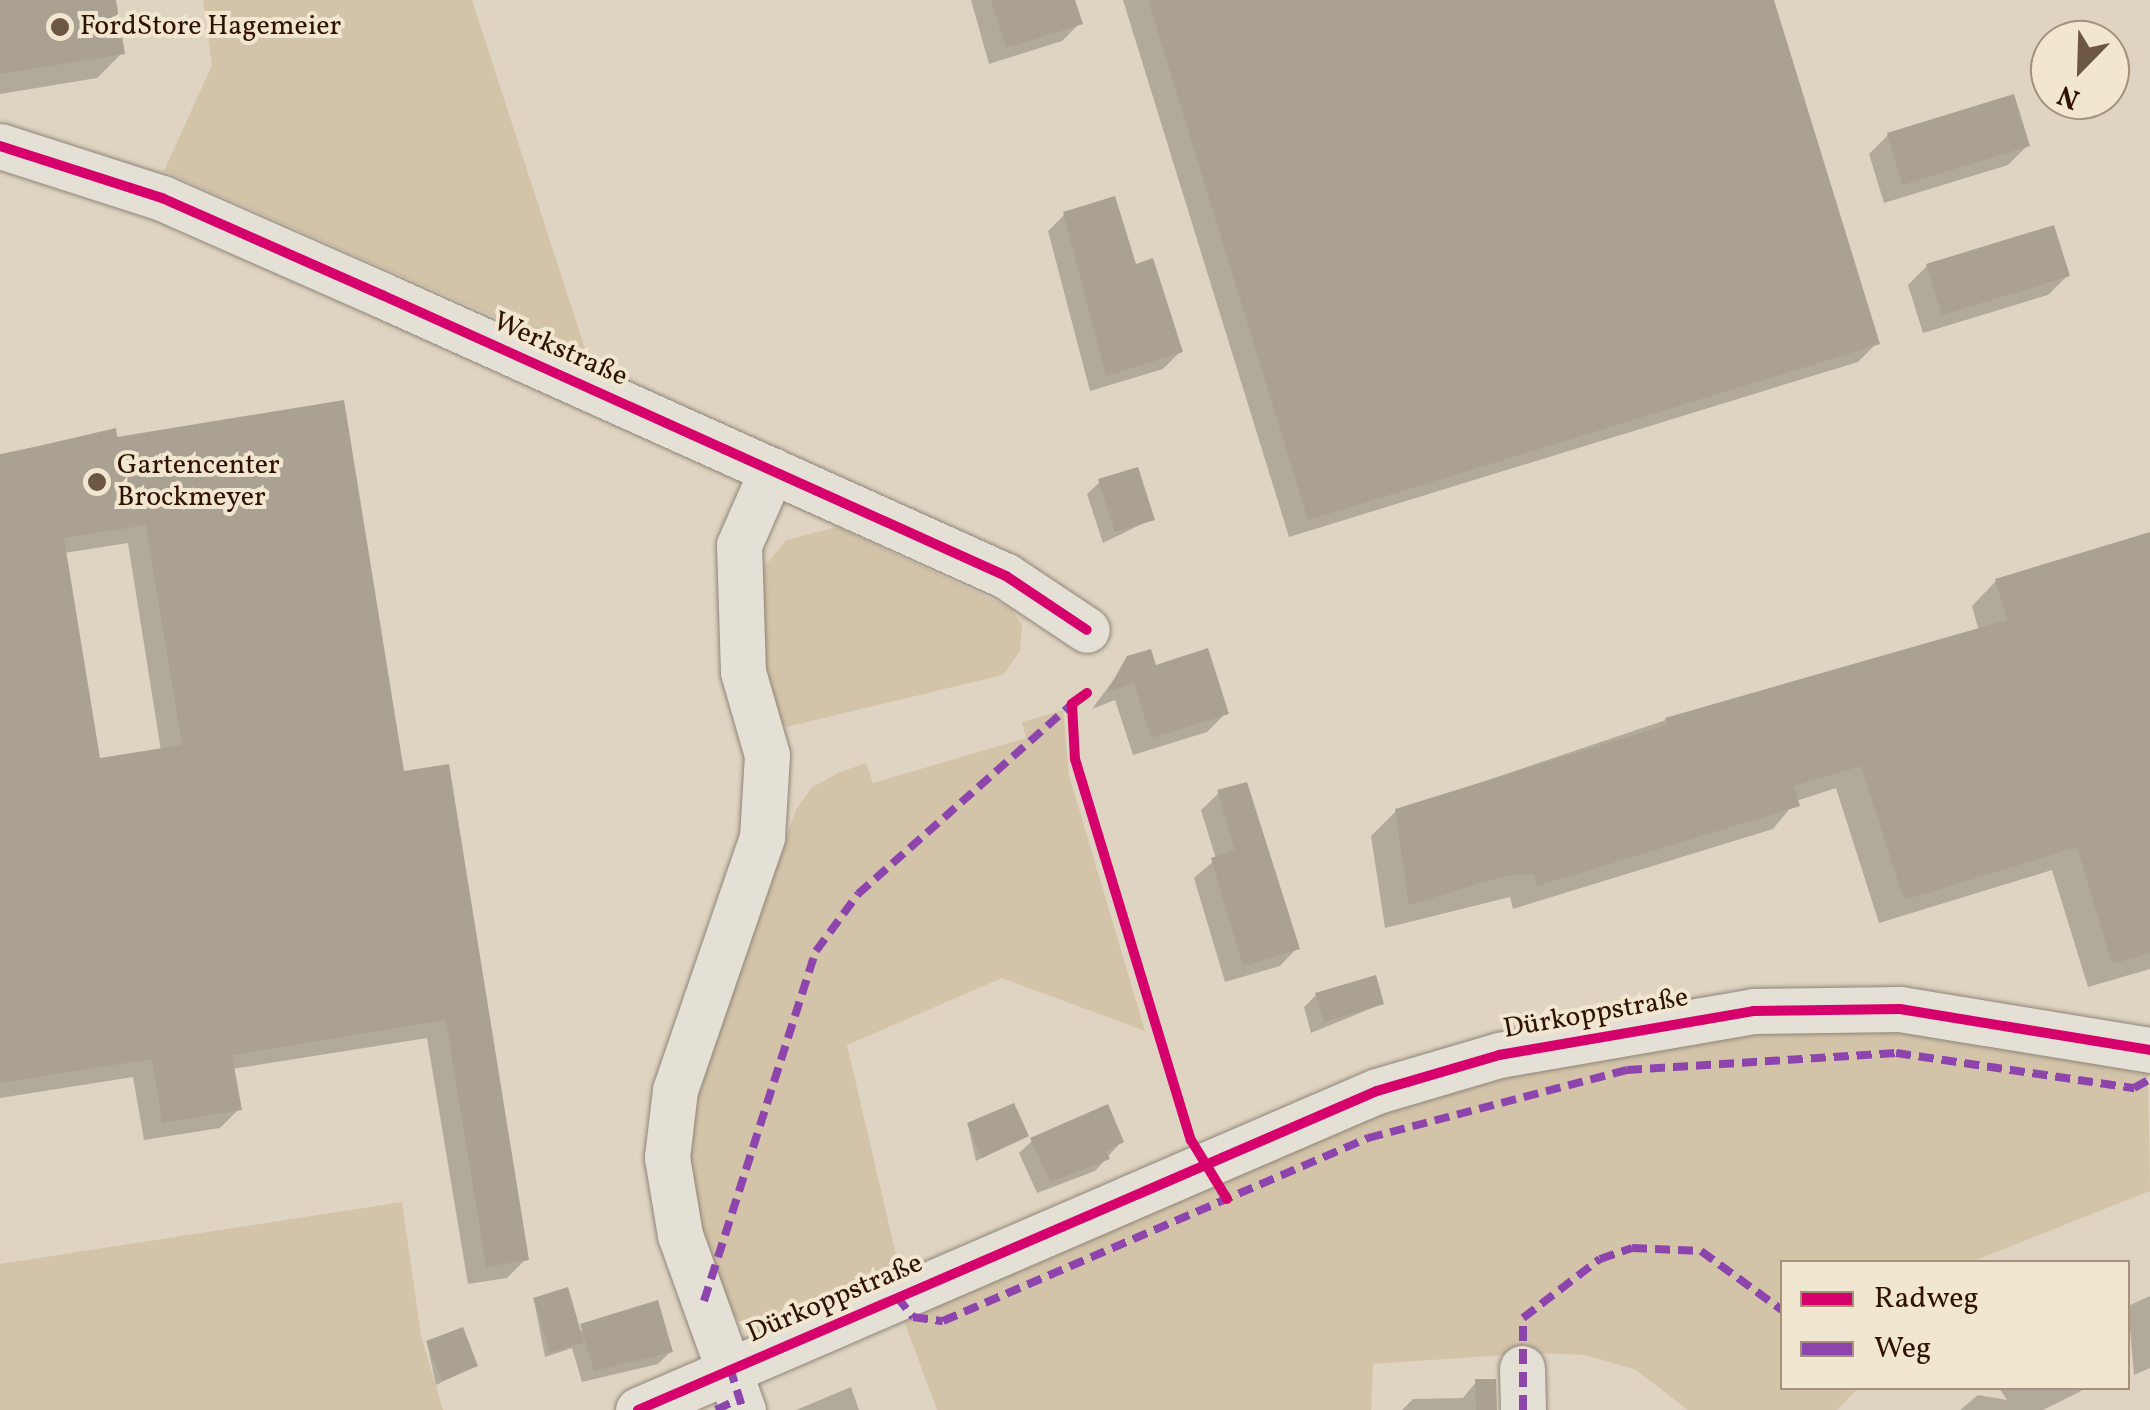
<!DOCTYPE html>
<meta charset="utf-8">
<style>
body{margin:0}
#map{position:relative;width:2150px;height:1410px;overflow:hidden;background:#ded4c1;font-family:Vollkorn,serif}
div>[style]{position:absolute}
.green>*{inset:0;background:#d3c4a9}
.shadow>*{inset:0;background:#0003}
.building>*{inset:0;background:#aaa193}
.roads{filter:drop-shadow(0 0 2px #8f8578) drop-shadow(0 0 2px #8f8578)}
.minor>*{height:45px;margin:-22.5px;padding:0 22.5px;transform-origin:22.5px;border-radius:22.5px;background:#e5e0d6}
.quiet>*{height:8px;margin-top:-4px;transform-origin:0;background:repeating-linear-gradient(90deg,#8e44ad 0 15px,transparent 0 23px)}
.cycleway>*{height:10px;margin:-5px;padding:0 5px;transform-origin:5px;border-radius:5px;background:#d6006c}
.dots>*{width:28px;height:28px;translate:-50% -50%;box-sizing:border-box;border:5px solid #f1e6cf;border-radius:50%}
span{translate:-50% -50%;white-space:nowrap;text-align:center;line-height:1.15;-webkit-text-stroke:8px #f1e6cf;paint-order:stroke}
.poi-label{font-size:28px;color:#2f1200}
.left{translate:0 -50%;text-align:left}
.street-label{font-size:28px;color:#2f1200}
.legend{position:absolute;left:1780px;top:1260px;width:350px;height:130px;box-sizing:border-box;background:#f1e6cf;border:2px solid #a3917c;margin:0;padding:12px 18px;list-style:none;font-size:30px;color:#2f1200}
.legend li{display:flex;align-items:center;gap:20px;height:50px}
.legend b{width:50px;border:2px solid #a3917c}
.north{position:absolute;left:2030px;top:20px;width:100px;height:100px;box-sizing:border-box;background:#f1e6cf;border:2px solid #a3917c;border-radius:50%;rotate:203deg;font-size:28px;font-weight:700;line-height:40px;text-align:center;color:#2f1200}
.north::after{content:'';display:block;margin:auto;width:35px;height:45px;background:#6c5644;clip-path:polygon(50% 0,100% 100%,50% 72%,0 100%)}
</style>
<div id="map">
<div class="green">
<div style="clip-path:polygon(203px 0,472px 0,588px 358px,164px 171px,212px 65px)"></div>
<div style="clip-path:polygon(837px 527px,1011px 608px,1022px 625px,1020px 651px,1003px 675px,786px 727px,766px 708px,754px 580px,786px 540px)"></div>
<div style="clip-path:polygon(1063px 710px,1069px 775px,1145px 1031px,1002px 978px,847px 1045px,902px 1280px,790px 1328px,761px 1332px,738px 1321px,719px 1300px,682px 1156px,691px 1092px,796px 810px,812px 787px,838px 773px,866px 763px,873px 783px,1026px 738px,1022px 722px)"></div>
<div style="clip-path:polygon(1899px 1031px,2148px 1072px,2150px 1191px,1971px 1262px,1782px 1262px,1782px 1388px,1858px 1388px,1837px 1410px,1688px 1410px,1636px 1370px,1586px 1355px,1532px 1353px,1373px 1364px,1371px 1410px,937px 1410px,903px 1318px,1375px 1116px,1506px 1076px,1754px 1032px)"></div>
<div style="clip-path:polygon(402px 1202px,421px 1335px,443px 1410px,0 1410px,0 1264px)"></div>
</div>
<div class="shadow">
<div style="clip-path:polygon(0 0,113px 0,122px 53px,97px 78px,0 94px)"></div>
<div style="clip-path:polygon(971px 0,1072px 0,1080px 23px,1062px 41px,989px 64px)"></div>
<div style="clip-path:polygon(1123px 0,1771px 0,1877px 343px,1858px 362px,1289px 537px)"></div>
<div style="clip-path:polygon(1888px 135px,2027px 146px,2008px 165px,1884px 203px,1869px 154px)"></div>
<div style="clip-path:polygon(1065px 214px,1135px 267px,1180px 352px,1163px 369px,1090px 391px,1048px 231px)"></div>
<div style="clip-path:polygon(1927px 266px,2067px 276px,2048px 295px,1923px 333px,1908px 285px)"></div>
<div style="clip-path:polygon(evenodd,113px 431px,402px 774px,526px 1259px,507px 1278px,468px 1284px,427px 1038px,232px 1069px,239px 1109px,220px 1128px,144px 1140px,133px 1077px,0 1098px,0 454px,113px 431px,128px 543px,161px 751px,98px 761px,64px 553px,128px 543px)"></div>
<div style="clip-path:polygon(1100px 482px,1152px 519px,1103px 543px,1087px 494px)"></div>
<div style="clip-path:polygon(2150px 535px,2150px 969px,2088px 987px,2052px 870px,1879px 923px,1836px 788px,1796px 801px,1773px 829px,1513px 909px,1510px 897px,1385px 928px,1371px 836px,1396px 811px,1666px 720px,1979px 631px,1972px 606px,1996px 581px)"></div>
<div style="clip-path:polygon(1129px 659px,1154px 668px,1226px 713px,1207px 732px,1133px 755px,1115px 700px,1092px 709px)"></div>
<div style="clip-path:polygon(1219px 793px,1297px 948px,1280px 966px,1225px 982px,1194px 878px,1216px 859px,1201px 810px)"></div>
<div style="clip-path:polygon(1316px 995px,1382px 1004px,1311px 1033px,1304px 1007px)"></div>
<div style="clip-path:polygon(968px 1125px,1026px 1136px,976px 1161px)"></div>
<div style="clip-path:polygon(1032px 1141px,1121px 1142px,1095px 1171px,1037px 1193px,1019px 1153px)"></div>
<div style="clip-path:polygon(2150px 1296px,2150px 1368px,2134px 1375px,2128px 1306px)"></div>
<div style="clip-path:polygon(534px 1300px,578px 1330px,671px 1351px,658px 1364px,582px 1382px,572px 1348px,545px 1357px)"></div>
<div style="clip-path:polygon(427px 1343px,475px 1366px,436px 1385px)"></div>
<div style="clip-path:polygon(1476px 1382px,1496px 1410px,1402px 1410px,1413px 1399px,1463px 1398px)"></div>
<div style="clip-path:polygon(851px 1387px,859px 1410px,796px 1410px)"></div>
<div style="clip-path:polygon(1999px 1388px,2087px 1388px,2043px 1410px,1960px 1410px,1978px 1395px,2007px 1400px)"></div>
</div>
<div class="building">
<div style="clip-path:polygon(0 0,116px 0,125px 54px,0 74px)"></div>
<div style="clip-path:polygon(991px 0,1075px 0,1083px 24px,1006px 48px)"></div>
<div style="clip-path:polygon(1148px 0,1774px 0,1880px 344px,1308px 520px)"></div>
<div style="clip-path:polygon(2014px 94px,2030px 146px,1902px 185px,1887px 133px)"></div>
<div style="clip-path:polygon(1115px 196px,1136px 264px,1153px 258px,1183px 352px,1106px 376px,1063px 212px)"></div>
<div style="clip-path:polygon(2054px 225px,2070px 276px,1942px 315px,1926px 264px)"></div>
<div style="clip-path:polygon(evenodd,344px 400px,404px 771px,449px 764px,529px 1260px,486px 1267px,446px 1020px,232px 1055px,242px 1110px,162px 1123px,152px 1059px,0 1083px,0 455px,116px 428px,117px 437px,344px 400px,146px 525px,182px 745px,100px 758px,64px 538px,146px 525px)"></div>
<div style="clip-path:polygon(1138px 467px,1155px 520px,1115px 532px,1098px 479px)"></div>
<div style="clip-path:polygon(2150px 532px,2150px 953px,2112px 964px,2077px 847px,1904px 900px,1861px 766px,1794px 786px,1800px 806px,1537px 886px,1534px 874px,1504px 876px,1409px 905px,1395px 809px,1667px 725px,1665px 718px,2007px 620px,1995px 579px)"></div>
<div style="clip-path:polygon(1208px 648px,1229px 714px,1151px 738px,1134px 683px,1107px 692px,1127px 656px,1151px 649px,1156px 665px)"></div>
<div style="clip-path:polygon(1247px 782px,1300px 949px,1243px 966px,1211px 858px,1235px 850px,1217px 790px)"></div>
<div style="clip-path:polygon(1376px 975px,1384px 1004px,1324px 1022px,1315px 993px)"></div>
<div style="clip-path:polygon(1014px 1103px,1029px 1136px,982px 1158px,967px 1123px)"></div>
<div style="clip-path:polygon(1108px 1104px,1124px 1142px,1106px 1151px,1110px 1159px,1050px 1182px,1030px 1138px)"></div>
<div style="clip-path:polygon(568px 1287px,584px 1342px,550px 1353px,533px 1298px)"></div>
<div style="clip-path:polygon(658px 1300px,673px 1352px,594px 1371px,580px 1324px)"></div>
<div style="clip-path:polygon(463px 1327px,478px 1366px,442px 1381px,426px 1341px)"></div>
<div style="clip-path:polygon(1475px 1379px,1496px 1379px,1497px 1410px,1476px 1410px)"></div>
</div>
<div class="roads">
<div class="minor">
<div style="left:0;top:146px;width:170px;rotate:17.8deg"></div>
<div style="left:162px;top:198px;width:240px;rotate:23.8deg"></div>
<div style="left:382px;top:295px;width:684px;rotate:24.24deg"></div>
<div style="left:1006px;top:576px;width:97px;rotate:33.7deg"></div>
<div style="left:1522px;top:1368px;width:42px;rotate:88.6deg"></div>
<div style="left:638px;top:1410px;width:805px;rotate:-23.35deg"></div>
<div style="left:1377px;top:1091px;width:127px;rotate:-16.4deg"></div>
<div style="left:1499px;top:1055px;width:258px;rotate:-9.8deg"></div>
<div style="left:1753px;top:1011px;width:147px;rotate:-0.8deg"></div>
<div style="left:1900px;top:1009px;width:253px;rotate:9.3deg"></div>
<div style="left:743px;top:1410px;width:186px;rotate:-109.8deg"></div>
<div style="left:680px;top:1235px;width:79px;rotate:-99.5deg"></div>
<div style="left:667px;top:1157px;width:67px;rotate:-83.2deg"></div>
<div style="left:675px;top:1090px;width:268px;rotate:-71deg"></div>
<div style="left:762px;top:837px;width:82px;rotate:-86.5deg"></div>
<div style="left:767px;top:755px;width:86px;rotate:-106.1deg"></div>
<div style="left:743px;top:672px;width:127px;rotate:-91.8deg"></div>
<div style="left:739px;top:545px;width:82px;rotate:-66.3deg"></div>
</div>
</div>
<div class="quiet">
<div style="left:897px;top:1297px;width:26px;rotate:51deg"></div>
<div style="left:913px;top:1317px;width:30px;rotate:8deg"></div>
<div style="left:943px;top:1321px;width:463px;rotate:-23.3deg"></div>
<div style="left:1368px;top:1138px;width:268px;rotate:-14.7deg"></div>
<div style="left:1627px;top:1070px;width:270px;rotate:-3.6deg"></div>
<div style="left:1896px;top:1053px;width:241px;rotate:8.4deg"></div>
<div style="left:2134px;top:1088px;width:18px;rotate:-29deg"></div>
<div style="left:704px;top:1301px;width:367px;rotate:-72.3deg"></div>
<div style="left:816px;top:951px;width:71px;rotate:-53.6deg"></div>
<div style="left:858px;top:894px;width:286px;rotate:-41.6deg"></div>
<div style="left:730px;top:1368px;width:44px;rotate:72.8deg"></div>
<div style="left:716px;top:1410px;width:25px;rotate:-26deg"></div>
<div style="left:1523px;top:1410px;width:92px;rotate:-90deg"></div>
<div style="left:1523px;top:1318px;width:97px;rotate:-37.5deg"></div>
<div style="left:1600px;top:1259px;width:34px;rotate:-19deg"></div>
<div style="left:1632px;top:1248px;width:69px;rotate:2.5deg"></div>
<div style="left:1701px;top:1251px;width:100px;rotate:36.1deg"></div>
</div>
<div class="cycleway">
<div style="left:0;top:146px;width:170px;rotate:17.8deg"></div>
<div style="left:162px;top:198px;width:240px;rotate:23.8deg"></div>
<div style="left:382px;top:295px;width:684px;rotate:24.24deg"></div>
<div style="left:1006px;top:576px;width:97px;rotate:33.7deg"></div>
<div style="left:1087px;top:693px;width:19px;rotate:144deg"></div>
<div style="left:1072px;top:704px;width:55px;rotate:86.9deg"></div>
<div style="left:1075px;top:759px;width:398px;rotate:73.1deg"></div>
<div style="left:1191px;top:1140px;width:69px;rotate:58.6deg"></div>
<div style="left:638px;top:1410px;width:805px;rotate:-23.35deg"></div>
<div style="left:1377px;top:1091px;width:127px;rotate:-16.4deg"></div>
<div style="left:1499px;top:1055px;width:258px;rotate:-9.8deg"></div>
<div style="left:1753px;top:1011px;width:147px;rotate:-0.8deg"></div>
<div style="left:1900px;top:1009px;width:253px;rotate:9.3deg"></div>
</div>
<div class="dots">
<div style="left:60px;top:27px;background:#6c5644"></div>
<div style="left:97px;top:482px;background:#6c5644"></div>
</div>
<div class="poi-label">
<span class="left" style="left:80px;top:27px">FordStore Hagemeier</span>
<span class="left" style="left:117px;top:482px">Gartencenter<br>Brockmeyer</span>
</div>
<div class="street-label">
<span style="left:560px;top:350px;rotate:24deg">Werkstraße</span>
<span style="left:1596px;top:1014px;rotate:-10deg">Dürkoppstraße</span>
<span style="left:835px;top:1299px;rotate:-23deg">Dürkoppstraße</span>
</div>
<ul class="legend">
<li><b style="height:12px;background:#d6006c"></b>Radweg</li>
<li><b style="height:12px;background:#8e44ad"></b>Weg</li>
</ul>
<div class="north">N</div>
</div>
